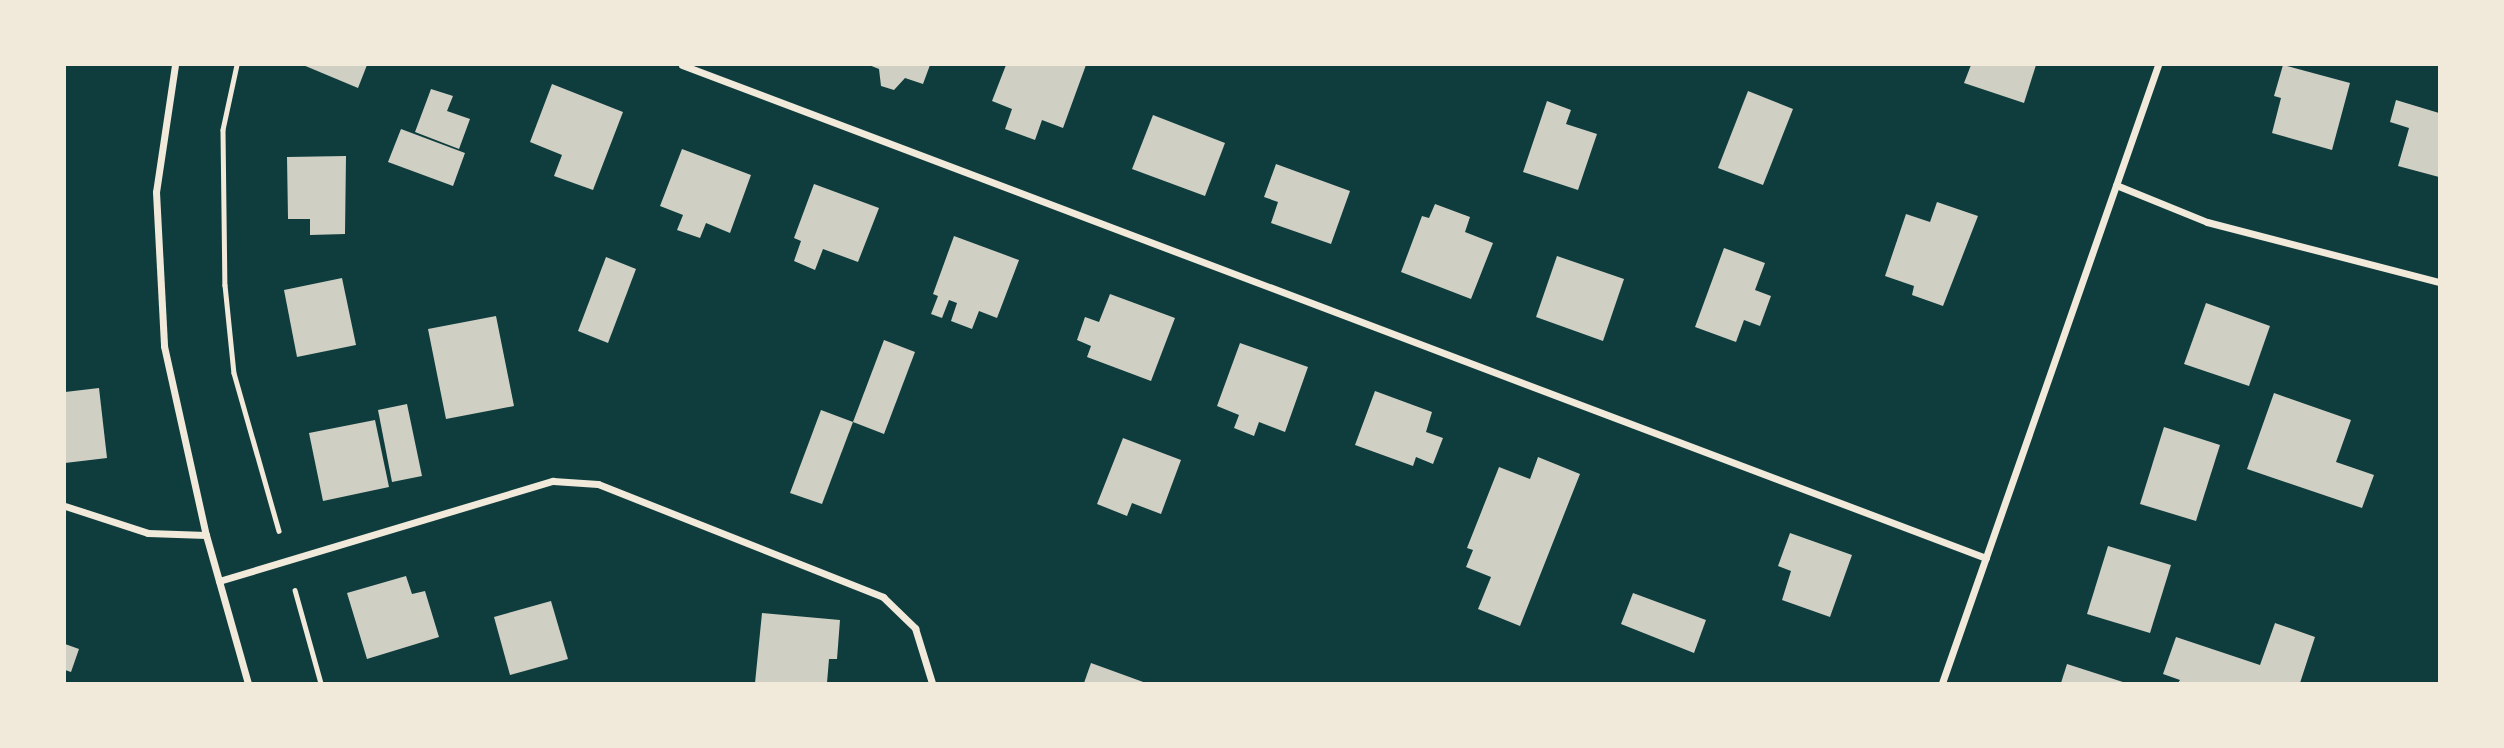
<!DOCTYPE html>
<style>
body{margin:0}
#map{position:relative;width:2504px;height:748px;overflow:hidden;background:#0f3d3e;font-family:"Libre Baskerville",serif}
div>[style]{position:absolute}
.building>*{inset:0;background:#cfcfc3}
.path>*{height:4.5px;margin:-2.25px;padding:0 2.25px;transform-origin:2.25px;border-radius:2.25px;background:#f1e9da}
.minor>*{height:7px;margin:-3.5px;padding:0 3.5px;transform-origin:3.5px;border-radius:3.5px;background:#f1e9da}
span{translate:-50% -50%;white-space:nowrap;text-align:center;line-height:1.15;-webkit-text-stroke:5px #f1e9da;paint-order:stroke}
.frame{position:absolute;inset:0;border:66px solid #f1e9da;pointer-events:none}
</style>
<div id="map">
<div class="building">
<div style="clip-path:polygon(303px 65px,367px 65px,358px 88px)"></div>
<div style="clip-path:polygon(869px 65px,930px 65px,923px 84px,905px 78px,894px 90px,881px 86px,879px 69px)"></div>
<div style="clip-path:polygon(1006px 65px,1086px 65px,1063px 128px,1042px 120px,1035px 140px,1005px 129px,1012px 109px,992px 101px)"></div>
<div style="clip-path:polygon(1971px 65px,2036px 65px,2024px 103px,1964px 83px)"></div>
<div style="clip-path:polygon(2283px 65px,2350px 83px,2332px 150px,2272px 133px,2281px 98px,2274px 96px)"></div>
<div style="clip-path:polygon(552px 84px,623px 112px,593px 190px,554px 176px,562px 155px,530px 142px)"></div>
<div style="clip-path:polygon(431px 89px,453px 96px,447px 111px,470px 119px,459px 149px,415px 132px)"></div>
<div style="clip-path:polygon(1748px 91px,1793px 109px,1763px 185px,1718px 168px)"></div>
<div style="clip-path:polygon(2396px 100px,2439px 113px,2439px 177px,2398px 166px,2409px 128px,2390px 122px)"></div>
<div style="clip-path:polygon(1547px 101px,1571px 110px,1566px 124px,1597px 134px,1578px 190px,1523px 172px)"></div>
<div style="clip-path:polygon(1153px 115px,1225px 143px,1205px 196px,1132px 169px)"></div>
<div style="clip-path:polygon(401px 129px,465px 153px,453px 186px,388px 162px)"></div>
<div style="clip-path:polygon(682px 149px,751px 175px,730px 233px,706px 223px,700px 238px,677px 230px,683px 215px,660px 206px)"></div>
<div style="clip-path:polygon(346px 156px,345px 234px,310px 235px,310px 219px,288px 219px,287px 157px)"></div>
<div style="clip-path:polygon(1276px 164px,1350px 191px,1331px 244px,1271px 223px,1278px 202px,1264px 197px)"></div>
<div style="clip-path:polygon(814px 184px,879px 208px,858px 262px,823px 249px,815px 270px,794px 261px,801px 241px,794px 238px)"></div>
<div style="clip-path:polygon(1937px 202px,1978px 216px,1943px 306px,1912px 295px,1914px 286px,1885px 276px,1906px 214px,1930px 222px)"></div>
<div style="clip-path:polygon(1435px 204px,1470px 217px,1465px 232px,1493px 243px,1471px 299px,1401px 272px,1422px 216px,1429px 218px)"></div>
<div style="clip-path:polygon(954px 236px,1019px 260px,997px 318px,979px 311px,972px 329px,951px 321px,957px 303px,949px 300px,942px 318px,931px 314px,938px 296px,933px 294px)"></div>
<div style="clip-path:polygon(1724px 248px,1765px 263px,1755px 290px,1771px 296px,1760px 326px,1744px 320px,1736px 342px,1695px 327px)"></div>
<div style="clip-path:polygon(1557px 256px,1624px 279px,1603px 341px,1536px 317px)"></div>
<div style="clip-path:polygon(606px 257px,636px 269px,608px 343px,578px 331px)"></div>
<div style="clip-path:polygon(342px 278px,356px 345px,297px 357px,284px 290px)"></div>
<div style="clip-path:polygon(1110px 294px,1175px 318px,1151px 381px,1087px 357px,1091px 346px,1077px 340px,1085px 317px,1099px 322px)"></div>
<div style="clip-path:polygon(2206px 303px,2270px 326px,2249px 386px,2184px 364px)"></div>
<div style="clip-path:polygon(496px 316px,514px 406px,446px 419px,428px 329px)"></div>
<div style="clip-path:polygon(884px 340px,915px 352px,884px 434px,853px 422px)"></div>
<div style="clip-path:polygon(1240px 343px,1308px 367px,1285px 432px,1259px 422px,1254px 436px,1234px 428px,1239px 415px,1217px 406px)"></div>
<div style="clip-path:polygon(99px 388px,107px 458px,65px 463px,65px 392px)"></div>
<div style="clip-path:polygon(1375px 391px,1432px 412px,1426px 432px,1443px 438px,1433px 464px,1416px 457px,1413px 466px,1355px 445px)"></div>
<div style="clip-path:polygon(2274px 393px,2351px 420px,2336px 462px,2374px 475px,2362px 508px,2247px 469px)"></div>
<div style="clip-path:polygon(407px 404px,422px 476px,392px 482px,378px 410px)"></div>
<div style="clip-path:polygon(821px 410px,853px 422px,822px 504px,790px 493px)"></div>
<div style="clip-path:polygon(375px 420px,389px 487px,323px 501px,309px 433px)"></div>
<div style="clip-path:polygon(2164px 427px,2220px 445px,2196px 521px,2140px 504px)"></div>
<div style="clip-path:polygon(1123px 438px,1181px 460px,1161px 514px,1132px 503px,1127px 516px,1097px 504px)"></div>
<div style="clip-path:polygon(1538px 457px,1580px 474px,1520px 626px,1478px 609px,1491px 577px,1466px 567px,1473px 550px,1467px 548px,1499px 467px,1530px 479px)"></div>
<div style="clip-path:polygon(1790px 533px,1852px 555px,1830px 617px,1782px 600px,1791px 571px,1778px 566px)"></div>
<div style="clip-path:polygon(2108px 546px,2171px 565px,2150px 633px,2087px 614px)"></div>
<div style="clip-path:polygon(406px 576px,412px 594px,425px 591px,439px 637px,367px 659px,347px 593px)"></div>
<div style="clip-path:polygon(1633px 593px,1706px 620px,1694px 653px,1621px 624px)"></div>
<div style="clip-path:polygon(551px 601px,568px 659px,510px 675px,494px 617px)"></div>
<div style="clip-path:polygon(762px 613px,840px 620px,837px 659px,829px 659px,827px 683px,755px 683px)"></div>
<div style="clip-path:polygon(2275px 623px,2315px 637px,2300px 683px,2178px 683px,2180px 680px,2163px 674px,2176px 637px,2260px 665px)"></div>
<div style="clip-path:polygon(65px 644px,79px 649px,71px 672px,65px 670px)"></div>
<div style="clip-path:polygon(1091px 663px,1146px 683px,1084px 683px)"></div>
<div style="clip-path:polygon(2067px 664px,2126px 683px,2061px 683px)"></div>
</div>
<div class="path">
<div style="left:237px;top:65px;width:66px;rotate:102.2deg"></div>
<div style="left:223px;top:130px;width:155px;rotate:89.3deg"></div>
<div style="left:225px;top:285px;width:88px;rotate:84.2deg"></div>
<div style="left:234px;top:373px;width:164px;rotate:74.1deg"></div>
<div style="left:295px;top:590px;width:97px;rotate:74.4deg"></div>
</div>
<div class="minor">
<div style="left:175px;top:65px;width:128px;rotate:98.5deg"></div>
<div style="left:156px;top:192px;width:154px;rotate:87deg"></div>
<div style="left:164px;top:346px;width:194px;rotate:77.5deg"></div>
<div style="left:206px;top:535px;width:154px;rotate:74.2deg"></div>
<div style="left:682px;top:65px;width:1394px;rotate:20.71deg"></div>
<div style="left:2116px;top:185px;width:98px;rotate:22.1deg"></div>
<div style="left:2207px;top:222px;width:240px;rotate:14.5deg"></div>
<div style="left:65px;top:506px;width:87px;rotate:18deg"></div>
<div style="left:148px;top:533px;width:58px;rotate:2deg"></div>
<div style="left:219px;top:581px;width:349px;rotate:-16.7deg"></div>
<div style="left:553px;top:481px;width:45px;rotate:3.8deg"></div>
<div style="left:598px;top:484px;width:307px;rotate:21.6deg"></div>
<div style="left:883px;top:597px;width:45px;rotate:44.1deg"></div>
<div style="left:915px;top:628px;width:58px;rotate:72.8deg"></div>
<div style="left:1942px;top:683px;width:655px;rotate:-70.73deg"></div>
</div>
<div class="frame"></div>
</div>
